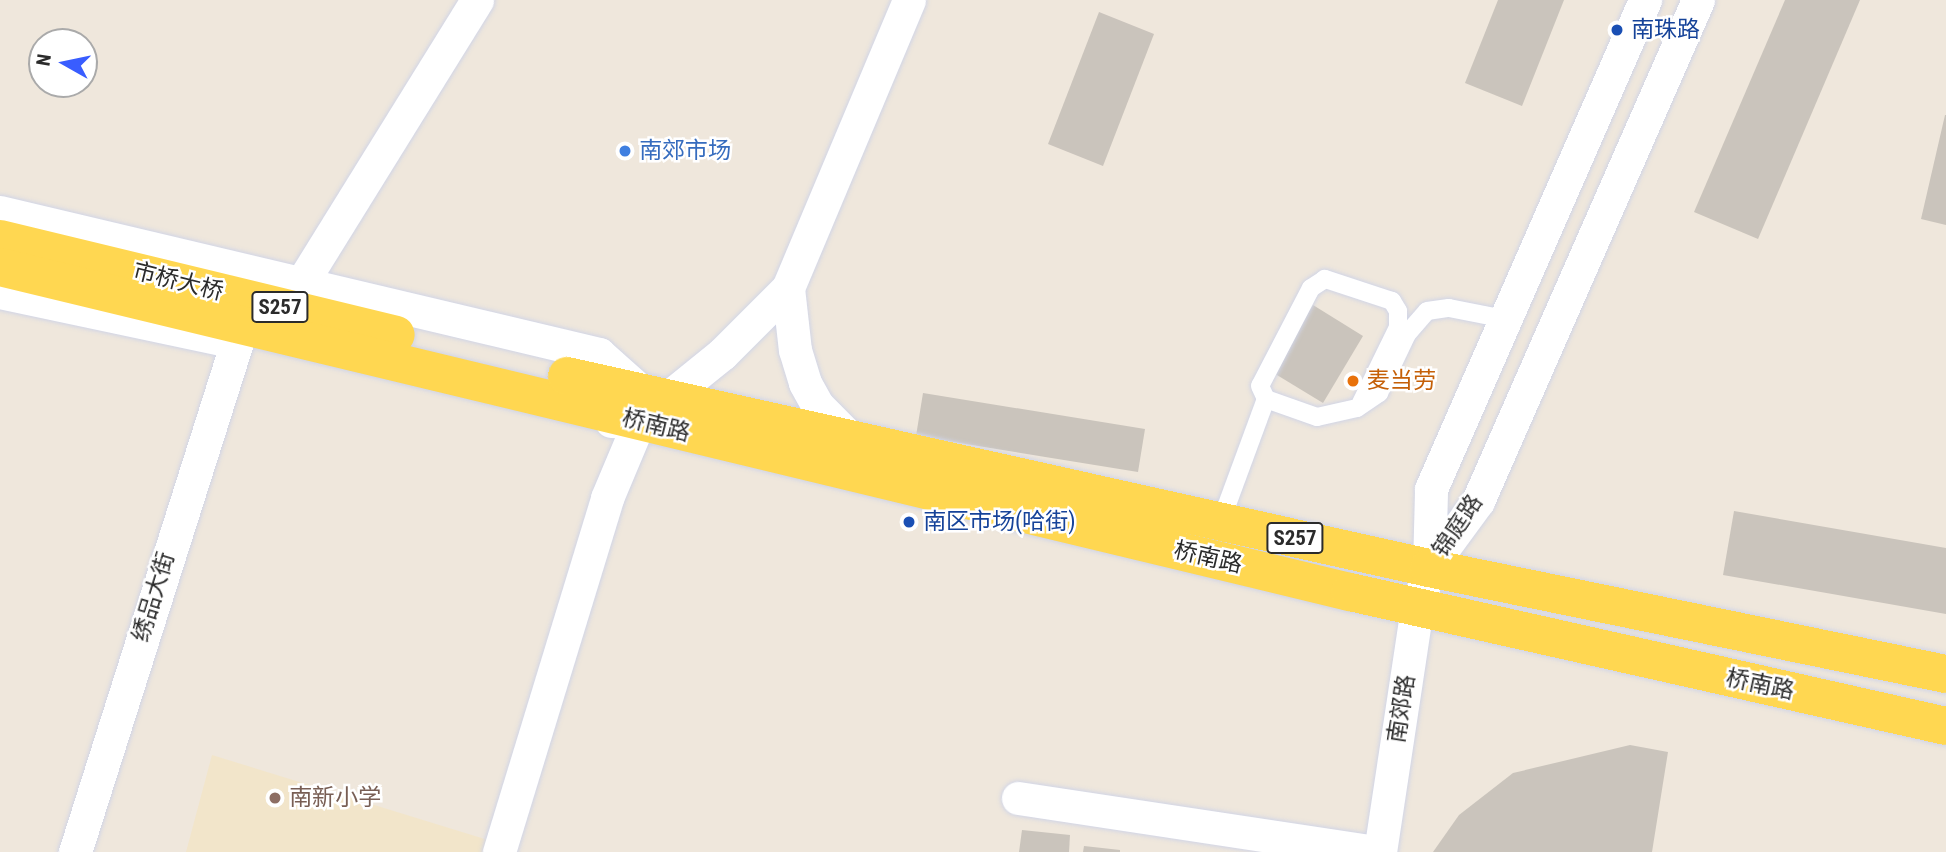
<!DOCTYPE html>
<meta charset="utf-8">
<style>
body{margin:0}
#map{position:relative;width:1946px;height:852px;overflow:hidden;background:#efe7dc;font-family:"Roboto Condensed","Noto Sans SC",sans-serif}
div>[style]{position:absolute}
.education>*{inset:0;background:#f2e5ca}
.building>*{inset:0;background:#cac4bc}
.roads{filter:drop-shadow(0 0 2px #d1d5e6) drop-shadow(0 0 2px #d1d5e6)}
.lane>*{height:18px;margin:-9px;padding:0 9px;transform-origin:9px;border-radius:9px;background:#fff}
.street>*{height:33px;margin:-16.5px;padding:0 16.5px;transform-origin:16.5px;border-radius:16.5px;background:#fff}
.primary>*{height:38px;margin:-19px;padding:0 19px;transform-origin:19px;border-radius:19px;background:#ffd751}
.dots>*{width:19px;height:19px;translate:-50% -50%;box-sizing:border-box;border:4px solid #fff;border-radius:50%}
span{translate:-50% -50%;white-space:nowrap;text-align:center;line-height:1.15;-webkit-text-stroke:5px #fff;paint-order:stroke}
.shield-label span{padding:2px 5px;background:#fff;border:2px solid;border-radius:5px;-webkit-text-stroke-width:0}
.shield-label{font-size:21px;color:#2b2b2b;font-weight:700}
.transit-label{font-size:23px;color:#164399}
.left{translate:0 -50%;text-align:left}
.shop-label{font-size:23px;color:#366cbe}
.street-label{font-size:23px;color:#2b2b2b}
.food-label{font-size:23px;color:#c56008}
.education-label{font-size:23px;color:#785e54}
.north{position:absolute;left:28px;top:28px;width:70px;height:70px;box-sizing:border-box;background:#fff;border:2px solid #aaa;border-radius:50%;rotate:279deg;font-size:19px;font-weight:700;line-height:28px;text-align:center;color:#2b2b2b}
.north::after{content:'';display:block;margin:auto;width:24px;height:32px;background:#395dff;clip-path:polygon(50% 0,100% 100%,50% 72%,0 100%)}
</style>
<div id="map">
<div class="education">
<div style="clip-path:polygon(212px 755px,488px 840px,484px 852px,186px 852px)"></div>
</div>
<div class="building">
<div style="clip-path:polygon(1498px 0,1564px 0,1522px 106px,1465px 83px)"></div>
<div style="clip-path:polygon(1785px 0,1860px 0,1758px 239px,1694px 212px)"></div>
<div style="clip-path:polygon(1099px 12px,1154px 34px,1103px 166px,1048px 144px)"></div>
<div style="clip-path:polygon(1945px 115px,1946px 115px,1946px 225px,1921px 219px)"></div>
<div style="clip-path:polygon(1313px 305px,1363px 336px,1323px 403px,1272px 372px)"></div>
<div style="clip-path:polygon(923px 393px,1145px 429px,1138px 472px,916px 436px)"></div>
<div style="clip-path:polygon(1734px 511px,1946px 548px,1946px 614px,1723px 575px)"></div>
<div style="clip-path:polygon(1630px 745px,1668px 752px,1652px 852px,1433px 852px,1459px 815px,1513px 773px)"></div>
<div style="clip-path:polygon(1022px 830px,1070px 835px,1069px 852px,1019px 852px)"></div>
<div style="clip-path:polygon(1084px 846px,1120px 850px,1120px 852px,1083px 852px)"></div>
</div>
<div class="roads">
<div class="lane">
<div style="left:1361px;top:403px;width:85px;rotate:-64deg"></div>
<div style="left:1398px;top:327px;width:16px;rotate:-90deg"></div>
<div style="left:1398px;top:311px;width:12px;rotate:-121deg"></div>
<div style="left:1392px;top:301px;width:71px;rotate:-161.8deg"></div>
<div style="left:1325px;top:279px;width:17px;rotate:147deg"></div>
<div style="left:1311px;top:288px;width:110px;rotate:117.5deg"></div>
<div style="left:1260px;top:386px;width:14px;rotate:65deg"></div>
<div style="left:1266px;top:399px;width:54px;rotate:19.4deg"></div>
<div style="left:1317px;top:417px;width:41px;rotate:-12.7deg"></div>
<div style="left:1357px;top:408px;width:27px;rotate:-34deg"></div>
<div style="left:1379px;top:393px;width:65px;rotate:-64.6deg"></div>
<div style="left:1407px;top:334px;width:30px;rotate:-49deg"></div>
<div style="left:1427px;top:311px;width:22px;rotate:-8deg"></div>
<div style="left:1449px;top:308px;width:57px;rotate:11.1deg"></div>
<div style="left:1221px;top:521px;width:130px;rotate:-69.8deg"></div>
</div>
<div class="street">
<div style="left:0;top:212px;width:616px;rotate:13.34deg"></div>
<div style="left:599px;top:354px;width:62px;rotate:41.7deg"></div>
<div style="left:301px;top:284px;width:334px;rotate:-58.2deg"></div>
<div style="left:788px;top:288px;width:62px;rotate:83.6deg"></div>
<div style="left:795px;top:350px;width:34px;rotate:73deg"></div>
<div style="left:805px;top:383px;width:26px;rotate:61deg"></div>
<div style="left:818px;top:406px;width:45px;rotate:45deg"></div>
<div style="left:0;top:292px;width:235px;rotate:12deg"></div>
<div style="left:665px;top:400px;width:73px;rotate:-38.9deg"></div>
<div style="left:722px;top:354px;width:93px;rotate:-45deg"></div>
<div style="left:788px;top:288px;width:312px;rotate:-67.2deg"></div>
<div style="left:1429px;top:568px;width:83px;rotate:-53.8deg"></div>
<div style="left:1478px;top:501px;width:547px;rotate:-66.29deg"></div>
<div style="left:1018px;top:798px;width:359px;rotate:8.6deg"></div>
<div style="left:75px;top:852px;width:535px;rotate:-72.38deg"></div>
<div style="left:499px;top:852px;width:370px;rotate:-73deg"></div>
<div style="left:607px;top:498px;width:82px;rotate:-67.2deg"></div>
<div style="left:639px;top:422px;width:28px;rotate:-178deg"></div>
<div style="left:1380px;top:852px;width:247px;rotate:-81.4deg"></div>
<div style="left:1417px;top:608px;width:42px;rotate:-73.3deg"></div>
<div style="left:1429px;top:568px;width:79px;rotate:-88.5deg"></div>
<div style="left:1431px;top:489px;width:534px;rotate:-66.36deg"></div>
</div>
<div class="primary">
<div style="left:0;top:239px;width:407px;rotate:13.6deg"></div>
<div style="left:0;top:267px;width:1389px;rotate:13.54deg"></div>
<div style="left:1350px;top:592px;width:611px;rotate:12.67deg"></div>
<div style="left:567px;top:376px;width:883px;rotate:12.56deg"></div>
<div style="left:1429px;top:568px;width:528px;rotate:11.59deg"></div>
</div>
</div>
<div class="dots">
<div style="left:1617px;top:30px;background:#1a4fb4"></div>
<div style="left:625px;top:151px;background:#3f7fe0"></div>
<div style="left:1353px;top:381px;background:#e8710a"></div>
<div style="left:909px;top:522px;background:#1a4fb4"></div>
<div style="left:275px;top:798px;background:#8d6e63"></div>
</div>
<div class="shield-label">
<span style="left:280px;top:307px">S257</span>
<span style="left:1295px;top:538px">S257</span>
</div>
<div class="transit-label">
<span class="left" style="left:1631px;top:30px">南珠路</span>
<span class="left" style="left:923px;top:522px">南区市场(哈街)</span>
</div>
<div class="shop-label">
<span class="left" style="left:639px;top:151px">南郊市场</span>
</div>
<div class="street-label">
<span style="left:178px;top:282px;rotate:14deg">市桥大桥</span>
<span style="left:656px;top:426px;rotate:14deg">桥南路</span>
<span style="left:1458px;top:526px;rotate:-56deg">锦庭路</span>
<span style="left:1208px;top:558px;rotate:13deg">桥南路</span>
<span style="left:154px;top:597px;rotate:-73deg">绣品大街</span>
<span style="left:1760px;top:685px;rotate:12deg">桥南路</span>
<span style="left:1402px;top:709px;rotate:-81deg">南郊路</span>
</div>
<div class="food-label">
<span class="left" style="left:1367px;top:381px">麦当劳</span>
</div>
<div class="education-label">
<span class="left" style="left:289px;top:798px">南新小学</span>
</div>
<div class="north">N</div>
</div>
